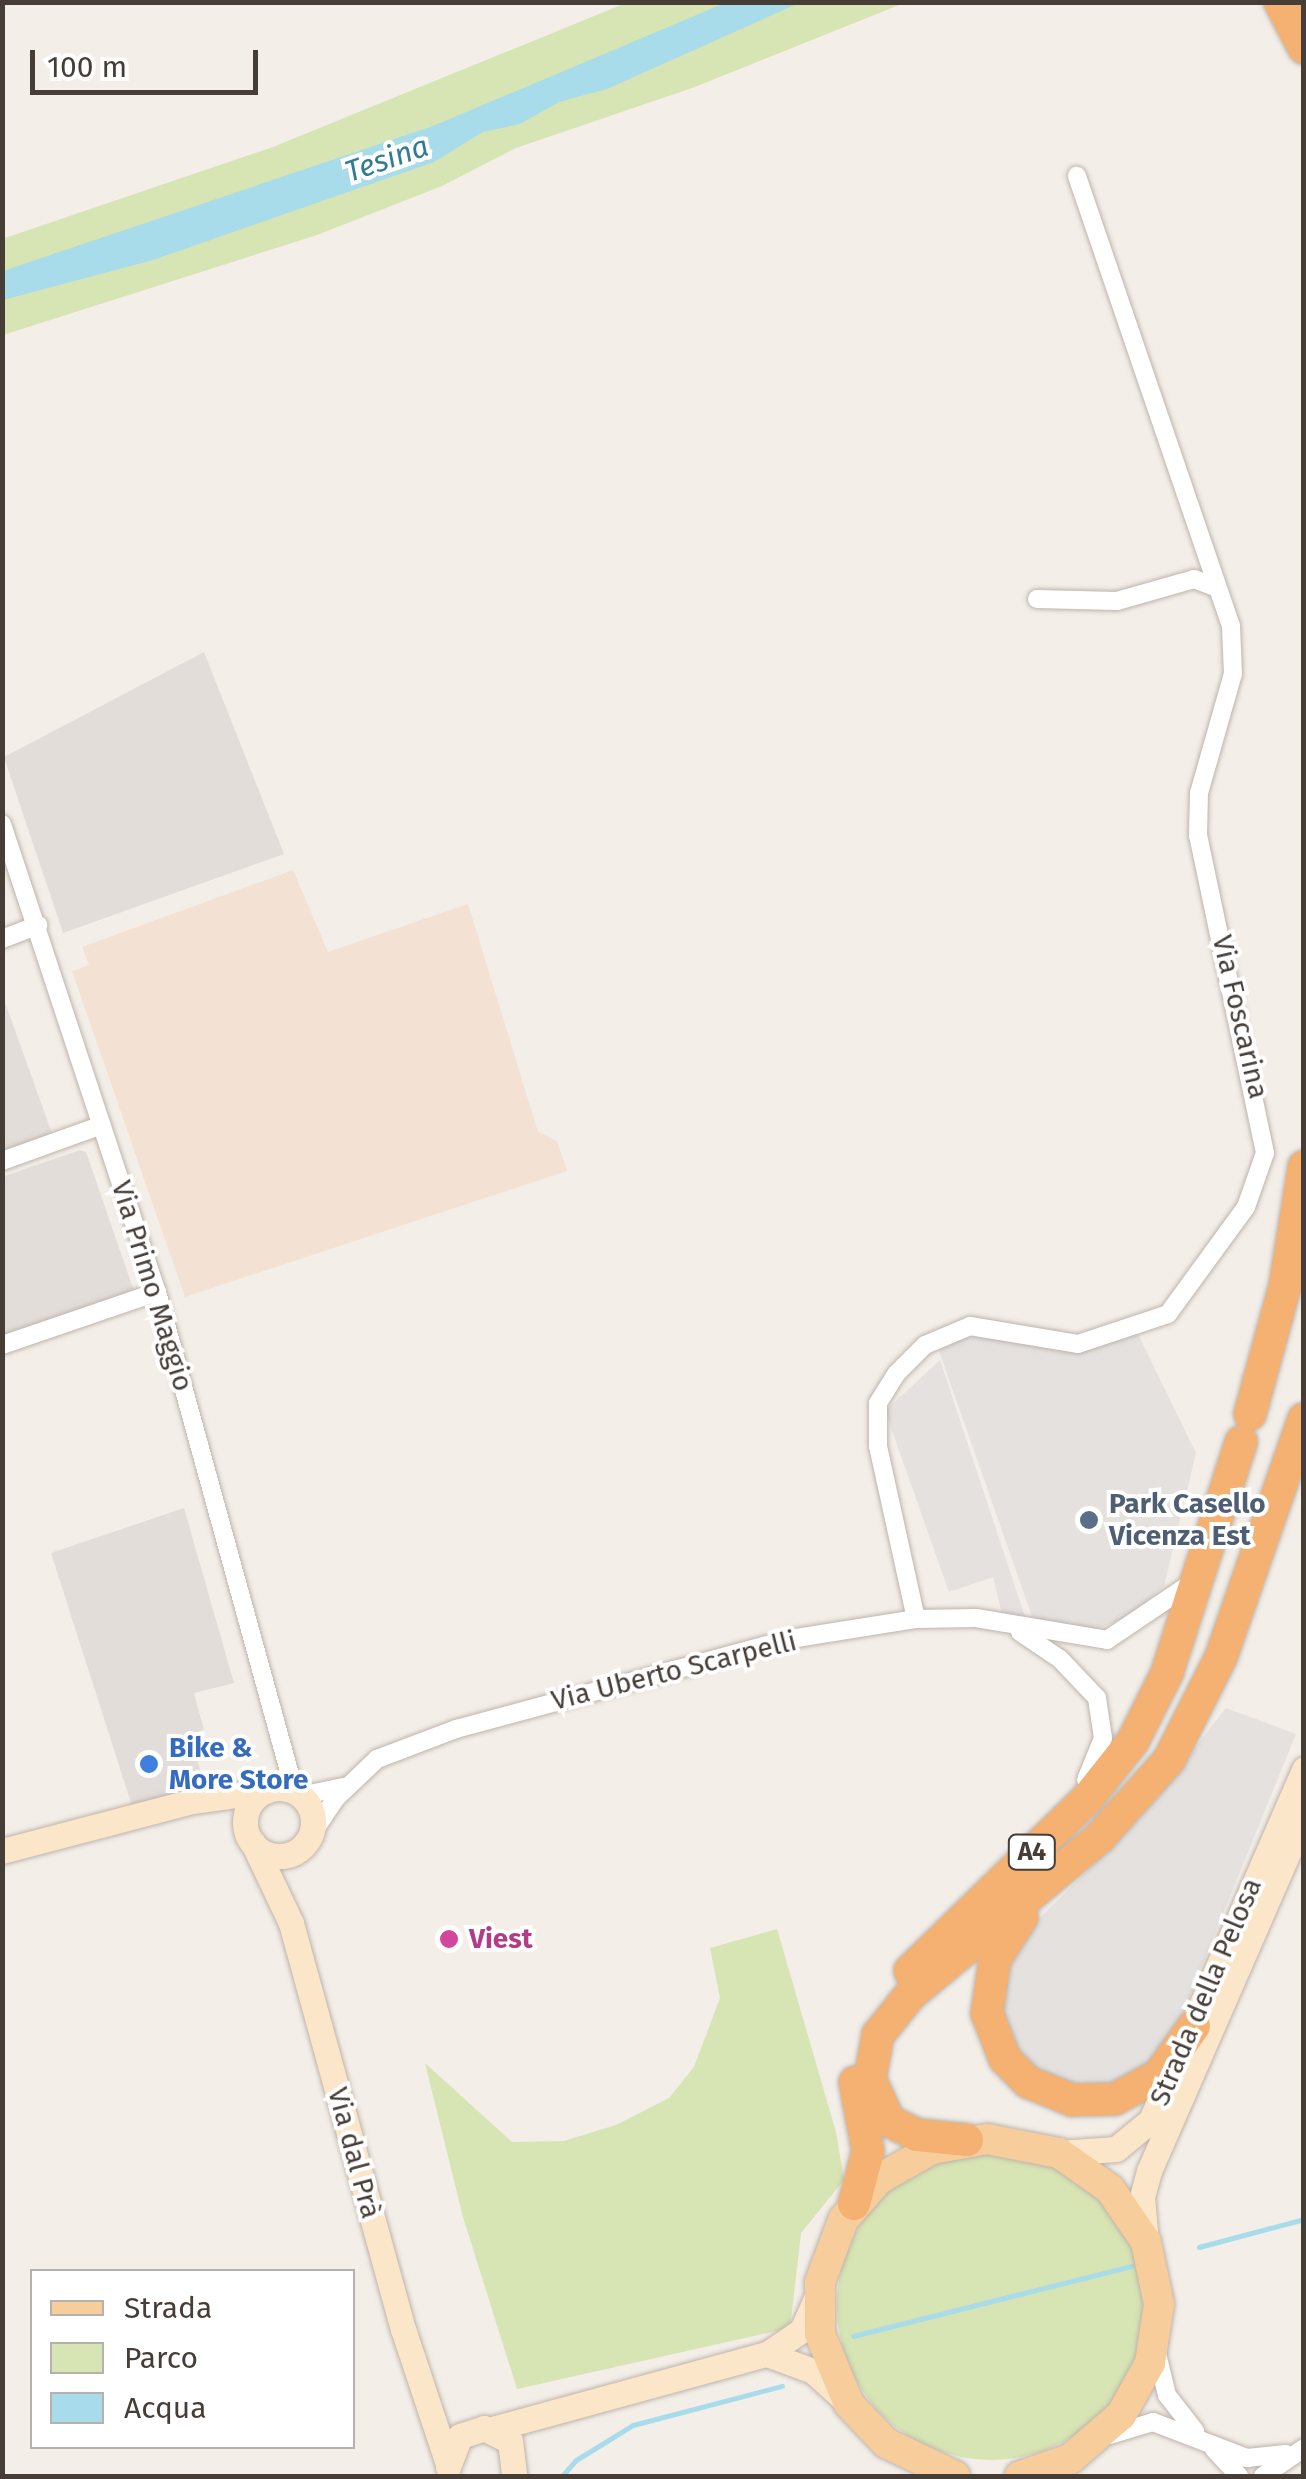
<!DOCTYPE html>
<meta charset="utf-8">
<style>
body{margin:0}
#map{position:relative;width:1306px;height:2479px;overflow:hidden;background:#f3eee8;font-family:"Fira Sans",sans-serif}
div>[style]{position:absolute}
.commercial>*{inset:0;background:#f3e1d4}
.industrial>*{inset:0;background:#e2ddd9}
.green>*{inset:0;background:#d7e4b3}
.round{border-radius:50%}
.parking>*{inset:0;background:#e4e1df}
.water>*{inset:0;background:#a8dceb}
.stream>*{height:5px;margin:-2.5px;padding:0 2.5px;transform-origin:2.5px;border-radius:2.5px;background:#a8dceb}
.roads{filter:drop-shadow(0 0 2px #beb4ab) drop-shadow(0 0 2px #beb4ab)}
.street>*{height:18px;margin:-9px;padding:0 9px;transform-origin:9px;border-radius:9px;background:#fff}
.secondary>*{height:25px;margin:-12.5px;padding:0 12.5px;transform-origin:12.5px;border-radius:12.5px;background:#fbe6ca}
.secondary>.ring{margin:-12.5px;padding:0;box-sizing:content-box;background:none;border:25px solid #fbe6ca;border-radius:50%}
.primary>*{height:30px;margin:-15px;padding:0 15px;transform-origin:15px;border-radius:15px;background:#f7cd9c}
.highway>*{height:32px;margin:-16px;padding:0 16px;transform-origin:16px;border-radius:16px;background:#f4b172}
.dots>*{width:28px;height:28px;translate:-50% -50%;box-sizing:border-box;border:5px solid #fff;border-radius:50%}
span{translate:-50% -50%;white-space:nowrap;text-align:center;line-height:1.15;-webkit-text-stroke:8px #fff;paint-order:stroke}
.shield-label span{padding:2px 8px;background:#fff;border:2px solid;border-radius:8px;-webkit-text-stroke-width:0}
.shield-label{font-size:25px;color:#463d37;font-weight:700}
.street-label{font-size:28px;color:#463d37}
.service-label{font-size:28px;color:#4e5e75;font-weight:700}
.left{translate:0 -50%;text-align:left}
.shop-label{font-size:28px;color:#366cbe;font-weight:700}
.hotel-label{font-size:28px;color:#b23c85;font-weight:700}
.water-label{font-size:30px;color:#317c94;font-style:italic}
.frame{position:absolute;inset:0;border:5px solid #463d37;pointer-events:none}
.legend{position:absolute;left:30px;top:2269px;width:325px;height:180px;box-sizing:border-box;background:#fff;border:2px solid #b5b1af;margin:0;padding:12px 18px;list-style:none;font-size:30px;color:#463d37}
.legend li{display:flex;align-items:center;gap:20px;height:50px}
.legend b{width:50px;border:2px solid #b5b1af}
.scale{position:absolute;left:30px;top:50px;width:228px;height:45px;box-sizing:border-box;border:5px solid #463d37;border-top:0;padding-left:12px;font-size:30px;line-height:35px;white-space:nowrap;color:#463d37;-webkit-text-stroke:8px #fff;paint-order:stroke}
</style>
<div id="map">
<div class="commercial">
<div style="clip-path:polygon(293px 870px,328px 952px,468px 904px,538px 1132px,557px 1141px,567px 1171px,185px 1297px,72px 971px,89px 965px,82px 947px)"></div>
</div>
<div class="industrial">
<div style="clip-path:polygon(204px 652px,284px 854px,63px 933px,4px 757px)"></div>
<div style="clip-path:polygon(2px 994px,54px 1139px,2px 1158px)"></div>
<div style="clip-path:polygon(80px 1150px,86px 1152px,136px 1297px,3px 1347px,2px 1177px)"></div>
<div style="clip-path:polygon(184px 1508px,234px 1683px,194px 1693px,204px 1730px,190px 1734px,205px 1787px,132px 1806px,51px 1553px)"></div>
</div>
<div class="green">
<div style="clip-path:polygon(626px 3px,904px 3px,692px 88px,516px 148px,442px 186px,317px 235px,3px 335px,2px 239px,273px 147px)"></div>
<div style="clip-path:polygon(777px 1929px,836px 2132px,844px 2180px,801px 2233px,790px 2328px,517px 2389px,463px 2217px,425px 2063px,512px 2142px,564px 2141px,616px 2125px,669px 2098px,694px 2067px,720px 1998px,710px 1948px)"></div>
<div class="round" style="left:837px;top:2152px;width:308px;height:308px"></div>
</div>
<div class="parking">
<div style="clip-path:polygon(1137px 1332px,1196px 1453px,1164px 1586px,1129px 1617px,1093px 1630px,1033px 1619px,939px 1351px,957px 1339px,987px 1336px,1074px 1352px)"></div>
<div style="clip-path:polygon(940px 1360px,1028px 1626px,1002px 1614px,993px 1577px,949px 1592px,885px 1411px)"></div>
<div style="clip-path:polygon(1226px 1708px,1296px 1734px,1168px 2049px,1133px 2087px,1045px 2085px,998px 2034px,1002px 1956px,1141px 1817px)"></div>
</div>
<div class="water">
<div style="clip-path:polygon(725px 3px,799px 3px,607px 89px,559px 102px,520px 124px,483px 132px,434px 162px,153px 260px,3px 300px,3px 271px,433px 126px)"></div>
</div>
<div class="stream">
<div style="left:1199px;top:2247px;width:109px;rotate:-14.9deg"></div>
<div style="left:853px;top:2336px;width:287px;rotate:-14.1deg"></div>
<div style="left:562px;top:2476px;width:21px;rotate:-49deg"></div>
<div style="left:576px;top:2460px;width:67px;rotate:-31.6deg"></div>
<div style="left:633px;top:2425px;width:154px;rotate:-14.7deg"></div>
</div>
<div class="roads">
<div class="street">
<div style="left:1037px;top:599px;width:80px;rotate:1.4deg"></div>
<div style="left:1117px;top:601px;width:80px;rotate:-15.9deg"></div>
<div style="left:1194px;top:579px;width:25px;rotate:21deg"></div>
<div style="left:2px;top:824px;width:493px;rotate:71.7deg"></div>
<div style="left:157px;top:1292px;width:520px;rotate:74.6deg"></div>
<div style="left:2px;top:939px;width:39px;rotate:-21deg"></div>
<div style="left:2px;top:1161px;width:106px;rotate:-19.8deg"></div>
<div style="left:2px;top:1345px;width:164px;rotate:-18.9deg"></div>
<div style="left:916px;top:1619px;width:177px;rotate:-102.4deg"></div>
<div style="left:878px;top:1446px;width:43px;rotate:-90deg"></div>
<div style="left:878px;top:1403px;width:34px;rotate:-58deg"></div>
<div style="left:896px;top:1374px;width:41px;rotate:-45deg"></div>
<div style="left:925px;top:1345px;width:49px;rotate:-22.9deg"></div>
<div style="left:970px;top:1326px;width:109px;rotate:9.5deg"></div>
<div style="left:1078px;top:1344px;width:95px;rotate:-18.4deg"></div>
<div style="left:1168px;top:1314px;width:132px;rotate:-53.9deg"></div>
<div style="left:1246px;top:1207px;width:57px;rotate:-70.6deg"></div>
<div style="left:1265px;top:1153px;width:324px;rotate:-101.9deg"></div>
<div style="left:1198px;top:836px;width:43px;rotate:-88.7deg"></div>
<div style="left:1199px;top:793px;width:124px;rotate:-74.1deg"></div>
<div style="left:1233px;top:674px;width:48px;rotate:-92.4deg"></div>
<div style="left:1231px;top:626px;width:476px;rotate:-108.9deg"></div>
<div style="left:1020px;top:1632px;width:48px;rotate:34deg"></div>
<div style="left:1060px;top:1659px;width:54px;rotate:46.5deg"></div>
<div style="left:1097px;top:1698px;width:40px;rotate:81.5deg"></div>
<div style="left:1103px;top:1738px;width:45px;rotate:112deg"></div>
<div style="left:300px;top:1796px;width:44px;rotate:-11.8deg"></div>
<div style="left:309px;top:1838px;width:48px;rotate:-56deg"></div>
<div style="left:336px;top:1798px;width:57px;rotate:-43.6deg"></div>
<div style="left:377px;top:1759px;width:85px;rotate:-20.8deg"></div>
<div style="left:456px;top:1729px;width:346px;rotate:-15.1deg"></div>
<div style="left:790px;top:1639px;width:128px;rotate:-9deg"></div>
<div style="left:916px;top:1619px;width:60px;rotate:-1deg"></div>
<div style="left:976px;top:1618px;width:133px;rotate:9.5deg"></div>
<div style="left:1107px;top:1640px;width:100px;rotate:-34deg"></div>
<div style="left:1157px;top:2354px;width:42px;rotate:76.3deg"></div>
<div style="left:1167px;top:2395px;width:46px;rotate:52.1deg"></div>
<div style="left:1110px;top:2435px;width:45px;rotate:-16.8deg"></div>
<div style="left:1153px;top:2422px;width:101px;rotate:21deg"></div>
<div style="left:1247px;top:2458px;width:39px;rotate:-6deg"></div>
<div style="left:1214px;top:2449px;width:37px;rotate:47deg"></div>
<div style="left:1263px;top:2476px;width:50px;rotate:-34.3deg"></div>
</div>
<div class="secondary">
<div class="ring" style="left:245px;top:1788px;width:43px;height:43px"></div>
<div style="left:253px;top:1843px;width:89px;rotate:64.6deg"></div>
<div style="left:291px;top:1923px;width:421px;rotate:74.6deg"></div>
<div style="left:403px;top:2329px;width:139px;rotate:71.6deg"></div>
<div style="left:2px;top:1851px;width:196px;rotate:-14.7deg"></div>
<div style="left:192px;top:1801px;width:75px;rotate:-7.7deg"></div>
<div style="left:1059px;top:2153px;width:57px;rotate:-4deg"></div>
<div style="left:1116px;top:2149px;width:45px;rotate:-39.6deg"></div>
<div style="left:1151px;top:2120px;width:383px;rotate:-66.4deg"></div>
<div style="left:1146px;top:2242px;width:45px;rotate:-95.1deg"></div>
<div style="left:1142px;top:2197px;width:27px;rotate:-75deg"></div>
<div style="left:1149px;top:2171px;width:386px;rotate:-66.4deg"></div>
<div style="left:767px;top:2354px;width:49px;rotate:20.3deg"></div>
<div style="left:813px;top:2371px;width:45px;rotate:42.3deg"></div>
<div style="left:492px;top:2429px;width:285px;rotate:-15.3deg"></div>
<div style="left:767px;top:2354px;width:42px;rotate:-34.4deg"></div>
<div style="left:802px;top:2330px;width:37px;rotate:-66deg"></div>
<div style="left:448px;top:2467px;width:33px;rotate:-69deg"></div>
<div style="left:460px;top:2436px;width:25px;rotate:-18deg"></div>
<div style="left:484px;top:2428px;width:29px;rotate:27deg"></div>
<div style="left:510px;top:2441px;width:35px;rotate:83deg"></div>
</div>
<div class="primary">
<div style="left:955px;top:2476px;width:76px;rotate:-154.4deg"></div>
<div style="left:886px;top:2443px;width:54px;rotate:-133.5deg"></div>
<div style="left:849px;top:2404px;width:76px;rotate:-112.5deg"></div>
<div style="left:820px;top:2334px;width:52px;rotate:-90deg"></div>
<div style="left:820px;top:2282px;width:66px;rotate:-69.6deg"></div>
<div style="left:843px;top:2220px;width:55px;rotate:-48.7deg"></div>
<div style="left:879px;top:2179px;width:61px;rotate:-29.5deg"></div>
<div style="left:932px;top:2149px;width:56px;rotate:-10.3deg"></div>
<div style="left:987px;top:2139px;width:73px;rotate:11deg"></div>
<div style="left:1059px;top:2153px;width:62px;rotate:35.2deg"></div>
<div style="left:1110px;top:2189px;width:64px;rotate:55.8deg"></div>
<div style="left:1146px;top:2242px;width:63px;rotate:78.2deg"></div>
<div style="left:1159px;top:2304px;width:60px;rotate:98.7deg"></div>
<div style="left:1150px;top:2363px;width:60px;rotate:119.1deg"></div>
<div style="left:1121px;top:2415px;width:67px;rotate:139.2deg"></div>
<div style="left:1070px;top:2459px;width:53px;rotate:161.2deg"></div>
</div>
<div class="highway">
<div style="left:1280px;top:2px;width:52px;rotate:62.4deg"></div>
<div style="left:1250px;top:1414px;width:133px;rotate:-74.7deg"></div>
<div style="left:1285px;top:1286px;width:121px;rotate:-80.9deg"></div>
<div style="left:1022px;top:1917px;width:50px;rotate:122.7deg"></div>
<div style="left:995px;top:1959px;width:55px;rotate:98.4deg"></div>
<div style="left:987px;top:2013px;width:49px;rotate:68.6deg"></div>
<div style="left:1005px;top:2059px;width:33px;rotate:45deg"></div>
<div style="left:1028px;top:2082px;width:48px;rotate:22.2deg"></div>
<div style="left:1072px;top:2100px;width:43px;rotate:-1.3deg"></div>
<div style="left:1115px;top:2099px;width:50px;rotate:-28.6deg"></div>
<div style="left:1159px;top:2075px;width:60px;rotate:-54.5deg"></div>
<div style="left:910px;top:1971px;width:247px;rotate:-44.2deg"></div>
<div style="left:1087px;top:1799px;width:74px;rotate:-51.6deg"></div>
<div style="left:1133px;top:1741px;width:76px;rotate:-63.4deg"></div>
<div style="left:1167px;top:1673px;width:243px;rotate:-72.2deg"></div>
<div style="left:967px;top:2140px;width:50px;rotate:-174.3deg"></div>
<div style="left:917px;top:2135px;width:31px;rotate:-153deg"></div>
<div style="left:889px;top:2121px;width:46px;rotate:-114.3deg"></div>
<div style="left:870px;top:2079px;width:45px;rotate:-79.7deg"></div>
<div style="left:878px;top:2035px;width:51px;rotate:-51.3deg"></div>
<div style="left:910px;top:1995px;width:247px;rotate:-39.7deg"></div>
<div style="left:1100px;top:1837px;width:103px;rotate:-48.1deg"></div>
<div style="left:1169px;top:1760px;width:115px;rotate:-63.2deg"></div>
<div style="left:1221px;top:1657px;width:252px;rotate:-70.8deg"></div>
<div style="left:854px;top:2204px;width:55px;rotate:-75.2deg"></div>
<div style="left:868px;top:2151px;width:70px;rotate:-100.7deg"></div>
</div>
</div>
<div class="dots">
<div style="left:1089px;top:1520px;background:#5c6f8a"></div>
<div style="left:149px;top:1764px;background:#3f7fe0"></div>
<div style="left:449px;top:1939px;background:#d1479c"></div>
</div>
<div class="shield-label">
<span style="left:1032px;top:1852px">A4</span>
</div>
<div class="street-label">
<span style="left:1240px;top:1017px;rotate:77deg">Via Foscarina</span>
<span style="left:152px;top:1286px;rotate:73deg">Via Primo Maggio</span>
<span style="left:674px;top:1671px;rotate:-14deg">Via Uberto Scarpelli</span>
<span style="left:1206px;top:1992px;rotate:-67deg">Strada della Pelosa</span>
<span style="left:354px;top:2153px;rotate:75deg">Via dal Prà</span>
</div>
<div class="service-label">
<span class="left" style="left:1109px;top:1520px">Park Casello<br>Vicenza Est</span>
</div>
<div class="shop-label">
<span class="left" style="left:169px;top:1764px">Bike &amp;<br>More Store</span>
</div>
<div class="hotel-label">
<span class="left" style="left:469px;top:1939px">Viest</span>
</div>
<div class="water-label">
<span style="left:387px;top:159px;rotate:-19deg">Tesina</span>
</div>
<div class="frame"></div>
<ul class="legend">
<li><b style="height:12px;background:#f7cd9c"></b>Strada</li>
<li><b style="height:28px;background:#d7e4b3"></b>Parco</li>
<li><b style="height:28px;background:#a8dceb"></b>Acqua</li>
</ul>
<div class="scale">100 m</div>
</div>
